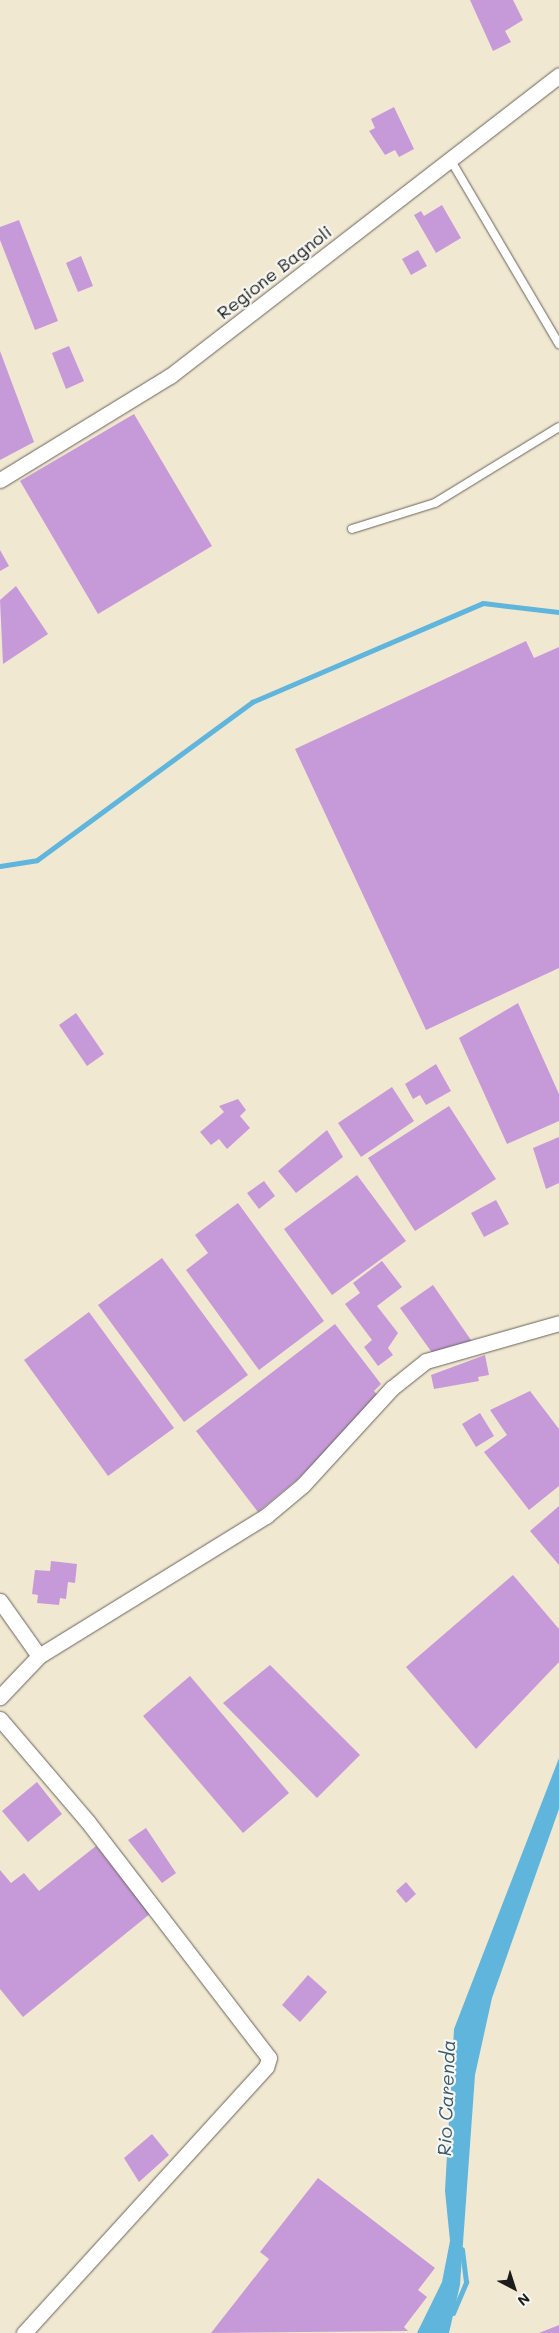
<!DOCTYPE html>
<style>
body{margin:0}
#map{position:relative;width:559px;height:2333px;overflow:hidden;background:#f1e8d1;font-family:Mali,sans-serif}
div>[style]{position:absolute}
.water>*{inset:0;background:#60b5dc}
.stream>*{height:5px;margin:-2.5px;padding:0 2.5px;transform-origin:2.5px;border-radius:2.5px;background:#60b5dc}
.building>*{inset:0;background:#c69ad8}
.roads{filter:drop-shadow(0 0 1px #67635b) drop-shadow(0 0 1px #67635b)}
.service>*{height:8px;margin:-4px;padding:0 4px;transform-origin:4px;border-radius:4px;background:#fff}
.minor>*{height:15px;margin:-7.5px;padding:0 7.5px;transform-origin:7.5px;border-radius:7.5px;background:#fff}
span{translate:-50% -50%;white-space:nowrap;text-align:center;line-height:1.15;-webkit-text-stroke:4.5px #f6f6f2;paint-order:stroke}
.street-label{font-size:18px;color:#1c1c1c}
.water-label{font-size:19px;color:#375969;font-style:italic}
.north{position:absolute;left:489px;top:2263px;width:50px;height:50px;-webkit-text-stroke:4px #f6f6f2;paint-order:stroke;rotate:140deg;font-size:14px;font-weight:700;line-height:20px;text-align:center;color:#1c1c1c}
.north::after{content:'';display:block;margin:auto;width:18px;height:22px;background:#1c1c1c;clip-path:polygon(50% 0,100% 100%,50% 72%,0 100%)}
</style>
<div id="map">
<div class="water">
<div style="clip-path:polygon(559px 1758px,559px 1809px,492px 1998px,475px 2075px,460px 2285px,449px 2333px,417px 2333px,442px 2282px,450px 2241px,445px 2191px,454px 2029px)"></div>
</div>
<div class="stream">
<div style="left:0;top:866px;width:37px;rotate:-9deg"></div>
<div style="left:37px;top:860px;width:267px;rotate:-36.3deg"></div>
<div style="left:252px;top:702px;width:251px;rotate:-23.2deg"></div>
<div style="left:483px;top:603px;width:77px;rotate:6.8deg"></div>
<div style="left:453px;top:2313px;width:34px;rotate:-67deg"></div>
<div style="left:466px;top:2282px;width:33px;rotate:-97deg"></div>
</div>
<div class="building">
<div style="clip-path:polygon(470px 0,513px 0,523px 20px,505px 31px,511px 42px,493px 51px)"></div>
<div style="clip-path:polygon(394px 107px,414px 149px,399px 157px,395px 150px,385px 155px,369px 131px,375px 128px,371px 119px)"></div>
<div style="clip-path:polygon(442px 205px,461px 238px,436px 253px,414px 215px,421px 211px,424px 216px)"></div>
<div style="clip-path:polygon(19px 220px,58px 321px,35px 330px,0 240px,0 227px)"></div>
<div style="clip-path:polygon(418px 250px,427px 266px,411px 275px,402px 259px)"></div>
<div style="clip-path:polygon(81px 256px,93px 286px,78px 292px,66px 263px)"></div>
<div style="clip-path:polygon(69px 346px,84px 381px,66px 389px,52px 353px)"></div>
<div style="clip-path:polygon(0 351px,34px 442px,0 460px)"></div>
<div style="clip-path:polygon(134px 414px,212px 546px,98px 614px,20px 481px)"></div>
<div style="clip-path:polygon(0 550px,9px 566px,0 571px)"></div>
<div style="clip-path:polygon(16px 586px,48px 634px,3px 664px,0 600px)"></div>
<div style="clip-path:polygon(526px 641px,534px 658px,559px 647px,559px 968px,426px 1030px,295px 749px)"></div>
<div style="clip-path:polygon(518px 1003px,559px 1094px,559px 1121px,507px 1144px,459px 1038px)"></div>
<div style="clip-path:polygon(76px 1013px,104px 1054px,87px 1066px,59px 1025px)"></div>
<div style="clip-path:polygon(436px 1064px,451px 1091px,426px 1105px,420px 1095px,413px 1099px,405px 1084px)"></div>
<div style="clip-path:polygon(392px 1087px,414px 1121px,361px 1157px,338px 1123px)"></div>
<div style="clip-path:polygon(238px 1099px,246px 1110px,240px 1116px,250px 1128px,227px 1149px,219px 1139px,211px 1145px,200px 1132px,224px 1112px,219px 1106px)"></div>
<div style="clip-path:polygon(449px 1106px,496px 1179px,415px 1231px,368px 1158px)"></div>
<div style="clip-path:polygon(327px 1130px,343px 1157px,296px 1193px,278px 1171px)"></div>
<div style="clip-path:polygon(559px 1137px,559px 1183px,546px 1189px,533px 1148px)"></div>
<div style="clip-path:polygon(357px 1175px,406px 1241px,332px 1295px,284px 1229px)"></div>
<div style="clip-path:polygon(264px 1181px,275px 1196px,259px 1209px,247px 1193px)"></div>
<div style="clip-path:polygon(496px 1200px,509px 1224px,484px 1237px,471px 1213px)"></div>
<div style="clip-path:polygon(238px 1203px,324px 1321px,259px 1370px,186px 1270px,208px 1253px,195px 1235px)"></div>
<div style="clip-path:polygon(162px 1258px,248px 1375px,184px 1422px,98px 1305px)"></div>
<div style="clip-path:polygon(382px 1261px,402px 1287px,377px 1306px,398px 1333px,388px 1348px,393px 1355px,378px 1366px,364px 1347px,372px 1340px,345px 1304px,360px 1293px,353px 1283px)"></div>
<div style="clip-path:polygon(433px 1285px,473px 1343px,433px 1354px,400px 1308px)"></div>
<div style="clip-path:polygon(89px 1312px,174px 1428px,108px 1476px,24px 1360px)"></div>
<div style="clip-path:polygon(335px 1324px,381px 1384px,374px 1391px,379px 1397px,298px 1479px,258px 1512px,196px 1431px)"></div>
<div style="clip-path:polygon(485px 1355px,489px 1375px,478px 1377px,479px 1381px,434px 1389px,431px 1375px)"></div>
<div style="clip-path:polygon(530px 1391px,559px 1429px,559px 1486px,529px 1510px,484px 1452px,507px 1435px,490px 1410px)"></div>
<div style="clip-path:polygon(480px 1413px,494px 1436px,476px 1447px,462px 1424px)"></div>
<div style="clip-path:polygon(559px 1506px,559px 1565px,530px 1531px)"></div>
<div style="clip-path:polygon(51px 1561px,77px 1564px,75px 1583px,68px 1582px,66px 1599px,60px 1598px,59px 1605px,37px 1603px,38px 1595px,32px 1594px,35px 1570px,50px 1571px)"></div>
<div style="clip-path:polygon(513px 1575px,559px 1629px,559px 1662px,476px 1749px,406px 1667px)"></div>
<div style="clip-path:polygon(270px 1665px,360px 1755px,317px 1798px,223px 1703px)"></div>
<div style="clip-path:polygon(190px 1676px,289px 1793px,243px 1833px,143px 1716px)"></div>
<div style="clip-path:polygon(37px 1782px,62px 1814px,28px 1842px,2px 1811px)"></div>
<div style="clip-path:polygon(146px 1828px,176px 1873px,162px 1883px,128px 1840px)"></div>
<div style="clip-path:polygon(96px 1846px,151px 1913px,23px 2017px,0 1989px,0 1870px,11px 1883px,24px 1873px,39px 1891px)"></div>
<div style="clip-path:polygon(406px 1882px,416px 1894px,406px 1903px,396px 1891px)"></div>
<div style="clip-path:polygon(308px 1975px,327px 1992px,300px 2022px,282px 2005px)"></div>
<div style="clip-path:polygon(152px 2134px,169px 2155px,139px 2182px,124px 2158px)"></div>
<div style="clip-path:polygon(318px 2178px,435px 2268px,418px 2290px,427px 2297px,404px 2327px,408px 2331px,211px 2333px,269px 2259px,260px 2252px)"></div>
<div style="clip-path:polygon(559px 2325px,559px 2333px,539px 2333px)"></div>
</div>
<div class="roads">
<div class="service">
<div style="left:450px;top:159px;width:215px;rotate:59.5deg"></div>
<div style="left:352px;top:529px;width:87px;rotate:-17.4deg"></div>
<div style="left:435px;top:503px;width:145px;rotate:-31.5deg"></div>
</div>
<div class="minor">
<div style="left:0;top:480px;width:199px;rotate:-31.5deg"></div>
<div style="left:170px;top:376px;width:492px;rotate:-37.7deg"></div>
<div style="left:0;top:1601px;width:67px;rotate:54.7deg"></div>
<div style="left:39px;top:1656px;width:57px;rotate:133.6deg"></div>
<div style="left:39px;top:1656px;width:267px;rotate:-31.7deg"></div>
<div style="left:266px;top:1516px;width:48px;rotate:-40deg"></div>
<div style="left:303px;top:1485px;width:132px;rotate:-47.5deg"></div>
<div style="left:392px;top:1388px;width:43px;rotate:-38.5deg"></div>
<div style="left:426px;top:1361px;width:138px;rotate:-15.9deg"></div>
<div style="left:0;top:1719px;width:135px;rotate:49.5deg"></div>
<div style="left:88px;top:1822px;width:297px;rotate:52.5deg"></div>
<div style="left:269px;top:2058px;width:9px;rotate:108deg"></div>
<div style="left:266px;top:2067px;width:360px;rotate:132.3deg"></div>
</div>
</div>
<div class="street-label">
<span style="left:274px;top:272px;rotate:-38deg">Regione Bagnoli</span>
</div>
<div class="water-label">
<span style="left:446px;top:2098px;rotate:-88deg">Rio Carenda</span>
</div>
<div class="north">N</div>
</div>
